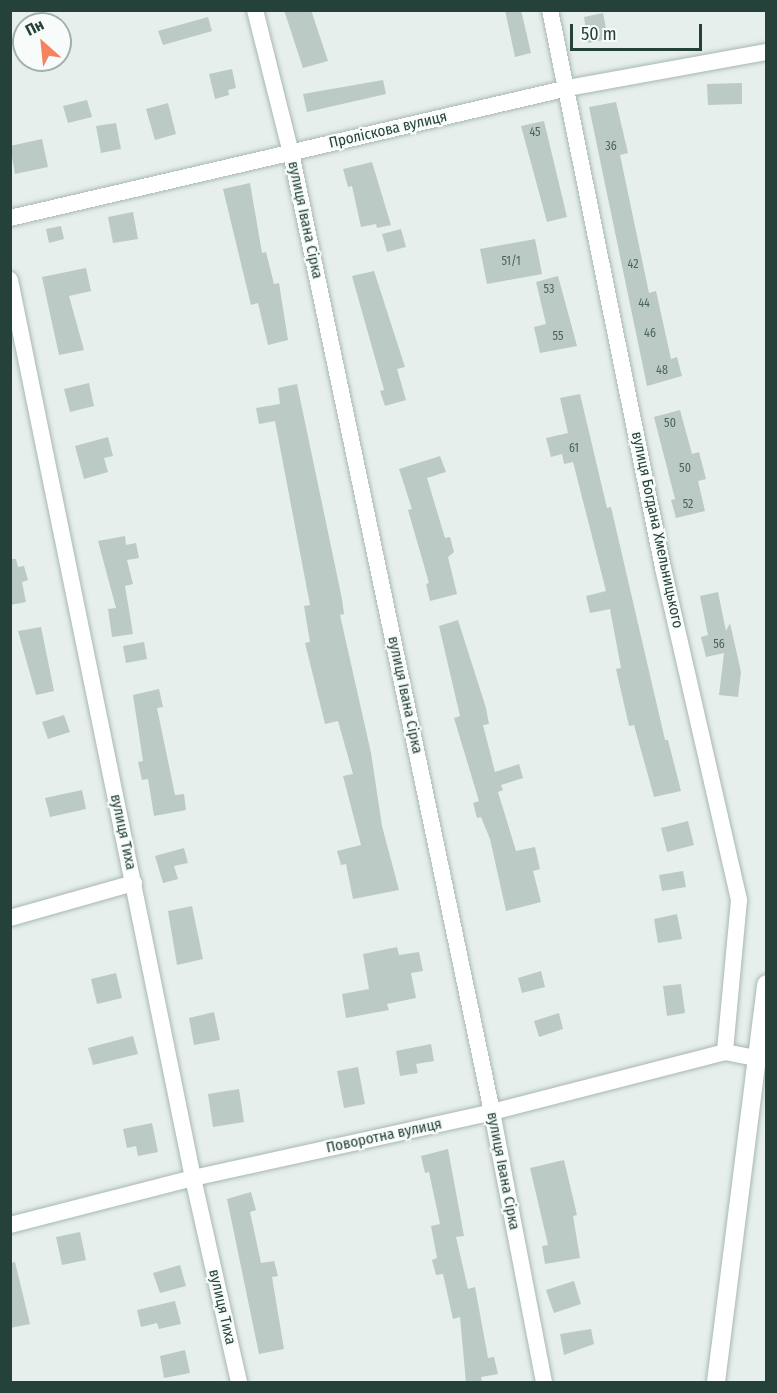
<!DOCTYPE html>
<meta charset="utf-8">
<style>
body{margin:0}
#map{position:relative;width:777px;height:1393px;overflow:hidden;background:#e6efeb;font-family:"Fira Sans Condensed",sans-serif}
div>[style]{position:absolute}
.building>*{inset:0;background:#bbcac4}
.roads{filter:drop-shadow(0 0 2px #a8b8b2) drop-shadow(0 0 2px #a8b8b2)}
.minor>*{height:16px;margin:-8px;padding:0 8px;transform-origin:8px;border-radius:8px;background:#fff}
.tertiary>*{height:18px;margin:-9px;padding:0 9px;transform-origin:9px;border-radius:9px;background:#fff}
span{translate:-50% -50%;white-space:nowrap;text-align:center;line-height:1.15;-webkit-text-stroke:4.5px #f7fbf9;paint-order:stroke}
.number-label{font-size:12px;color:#4a645c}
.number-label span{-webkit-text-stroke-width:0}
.street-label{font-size:15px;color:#24423a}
.frame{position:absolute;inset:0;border:12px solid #24423a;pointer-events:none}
.north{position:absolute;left:12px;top:12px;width:60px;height:60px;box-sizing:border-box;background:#f7fbf9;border:2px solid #a3b1ad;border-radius:50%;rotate:333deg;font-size:16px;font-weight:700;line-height:24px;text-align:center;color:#24423a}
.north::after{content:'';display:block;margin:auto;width:21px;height:27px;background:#f4845f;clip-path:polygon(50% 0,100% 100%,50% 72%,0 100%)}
.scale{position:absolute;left:570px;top:24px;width:132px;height:27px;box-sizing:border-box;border:3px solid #24423a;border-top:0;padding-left:8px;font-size:18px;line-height:21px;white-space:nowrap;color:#24423a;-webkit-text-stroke:4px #f7fbf9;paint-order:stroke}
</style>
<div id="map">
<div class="building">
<div style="clip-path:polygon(284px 10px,311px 10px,328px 61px,303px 68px)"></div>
<div style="clip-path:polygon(505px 10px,521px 10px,531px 53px,515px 57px)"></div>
<div style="clip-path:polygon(603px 13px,608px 39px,588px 43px,584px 17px)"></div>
<div style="clip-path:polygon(208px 17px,212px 31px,163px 45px,158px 31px)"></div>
<div style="clip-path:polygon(232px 69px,236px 88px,228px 90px,229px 95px,215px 99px,209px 74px)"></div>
<div style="clip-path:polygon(383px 80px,386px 94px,307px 112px,303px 94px)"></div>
<div style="clip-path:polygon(742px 83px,742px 104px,708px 105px,707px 84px)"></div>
<div style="clip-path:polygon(87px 100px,92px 117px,68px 123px,63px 106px)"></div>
<div style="clip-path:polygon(616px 102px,628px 153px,620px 155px,649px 293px,656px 291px,671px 359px,677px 357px,682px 376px,647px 386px,589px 107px)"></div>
<div style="clip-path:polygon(168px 103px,176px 134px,155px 140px,146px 109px)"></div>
<div style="clip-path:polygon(544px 121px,567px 217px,547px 222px,521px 126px)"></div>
<div style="clip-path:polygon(116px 123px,121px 149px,101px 153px,96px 126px)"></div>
<div style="clip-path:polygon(42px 139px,48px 167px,15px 174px,10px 146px)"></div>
<div style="clip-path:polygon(372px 162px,391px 225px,377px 228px,376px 224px,361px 227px,352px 186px,348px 187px,343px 169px)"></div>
<div style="clip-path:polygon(250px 183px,262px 253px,266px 252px,274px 284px,279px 283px,288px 340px,268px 345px,258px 303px,251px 305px,223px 189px)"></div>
<div style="clip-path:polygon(133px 212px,138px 239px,113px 243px,108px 217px)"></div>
<div style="clip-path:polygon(61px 226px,64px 239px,49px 243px,46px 229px)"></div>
<div style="clip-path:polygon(401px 229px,406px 247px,387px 252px,382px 234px)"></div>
<div style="clip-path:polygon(535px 239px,542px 274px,487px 284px,480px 249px)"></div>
<div style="clip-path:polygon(86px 268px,91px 291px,69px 296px,84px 350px,59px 355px,42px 277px)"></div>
<div style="clip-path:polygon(374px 271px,405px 367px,397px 369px,406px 400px,385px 406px,380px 391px,384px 390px,352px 276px)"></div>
<div style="clip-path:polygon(558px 276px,577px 346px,540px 353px,534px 327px,546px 324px,536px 282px)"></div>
<div style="clip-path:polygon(89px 383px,94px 406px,70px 412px,64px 389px)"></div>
<div style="clip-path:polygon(297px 384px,342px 599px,344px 614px,340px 615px,371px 753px,382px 826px,399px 890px,353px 899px,346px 864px,341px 865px,337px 851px,361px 845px,343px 776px,353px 774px,338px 721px,325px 724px,305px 643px,310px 642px,304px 606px,310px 605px,275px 421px,259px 424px,256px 408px,280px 404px,278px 388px)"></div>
<div style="clip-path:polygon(580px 394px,607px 508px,611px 507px,665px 740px,668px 740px,681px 791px,654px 797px,634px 725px,629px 726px,616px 669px,621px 668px,610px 609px,590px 613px,586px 596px,606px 591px,573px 462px,564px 464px,562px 454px,551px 457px,546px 438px,568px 433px,560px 398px)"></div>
<div style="clip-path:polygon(680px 410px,692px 454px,699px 452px,706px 479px,698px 481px,705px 511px,676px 518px,671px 500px,675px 499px,654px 417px)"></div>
<div style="clip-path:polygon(108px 437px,113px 456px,104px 458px,108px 472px,84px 479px,75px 446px)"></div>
<div style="clip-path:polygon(440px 456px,446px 472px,427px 478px,445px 538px,450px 537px,454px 552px,448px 557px,457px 594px,430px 601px,426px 584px,429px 583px,408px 510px,412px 509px,399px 469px)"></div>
<div style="clip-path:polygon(125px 536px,126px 545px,136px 543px,139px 558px,127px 560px,133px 584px,125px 586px,133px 634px,112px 637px,108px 609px,116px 608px,98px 541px)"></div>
<div style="clip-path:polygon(10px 559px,16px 559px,18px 567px,24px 566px,28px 580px,22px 582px,26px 602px,10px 605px)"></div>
<div style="clip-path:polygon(718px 592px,726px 631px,730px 623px,741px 672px,738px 697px,719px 695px,724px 653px,706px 657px,701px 637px,708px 635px,700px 596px)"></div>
<div style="clip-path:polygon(458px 620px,486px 708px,489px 724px,483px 725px,495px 772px,519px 764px,523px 778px,501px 785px,503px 790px,498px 792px,516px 851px,535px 847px,540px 869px,533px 871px,541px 902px,506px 911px,490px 839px,481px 817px,477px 818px,473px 803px,479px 801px,454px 718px,460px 716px,439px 626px)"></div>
<div style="clip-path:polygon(41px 627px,54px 691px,36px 695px,18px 631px)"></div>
<div style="clip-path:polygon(144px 642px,147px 659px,126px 663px,123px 646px)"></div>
<div style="clip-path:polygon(159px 689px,163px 707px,157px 708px,175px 795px,184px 794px,186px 810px,154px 816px,148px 779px,142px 780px,138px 762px,143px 761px,133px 695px)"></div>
<div style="clip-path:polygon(64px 715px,70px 732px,48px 739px,42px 722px)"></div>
<div style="clip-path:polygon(82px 790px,86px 809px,50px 817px,45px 798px)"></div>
<div style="clip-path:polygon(688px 821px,694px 845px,667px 852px,661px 828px)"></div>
<div style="clip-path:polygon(184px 848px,188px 863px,174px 866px,178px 879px,163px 883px,155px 856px)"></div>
<div style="clip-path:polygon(683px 871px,686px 887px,662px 891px,659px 875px)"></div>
<div style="clip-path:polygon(192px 906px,203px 959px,177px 965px,168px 911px)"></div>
<div style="clip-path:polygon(677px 914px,682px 939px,658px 943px,654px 919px)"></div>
<div style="clip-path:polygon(397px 947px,399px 955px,419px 952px,423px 971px,411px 973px,416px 998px,387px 1004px,389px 1010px,346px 1018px,342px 994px,369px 989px,363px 954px)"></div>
<div style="clip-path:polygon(541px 971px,545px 987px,522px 993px,518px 978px)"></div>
<div style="clip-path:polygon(116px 973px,122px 998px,97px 1004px,91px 979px)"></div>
<div style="clip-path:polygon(681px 984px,685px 1013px,667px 1016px,663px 986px)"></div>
<div style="clip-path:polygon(214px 1012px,220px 1040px,194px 1045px,189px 1018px)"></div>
<div style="clip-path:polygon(559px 1013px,563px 1029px,539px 1037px,534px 1021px)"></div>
<div style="clip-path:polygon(133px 1036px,138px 1054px,93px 1065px,88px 1048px)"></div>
<div style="clip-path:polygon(431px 1044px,434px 1061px,416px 1064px,418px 1073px,400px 1076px,396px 1051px)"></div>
<div style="clip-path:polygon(358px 1067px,365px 1104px,344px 1108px,337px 1071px)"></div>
<div style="clip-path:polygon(239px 1089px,244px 1122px,213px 1127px,208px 1094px)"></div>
<div style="clip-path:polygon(152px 1123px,158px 1152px,138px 1156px,136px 1146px,127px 1148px,123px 1129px)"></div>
<div style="clip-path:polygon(448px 1149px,464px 1236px,456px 1237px,468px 1289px,475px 1287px,488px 1358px,494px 1357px,498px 1374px,481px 1377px,482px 1383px,466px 1383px,460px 1317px,453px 1319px,443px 1274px,436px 1275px,432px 1260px,437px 1258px,431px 1226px,440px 1224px,429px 1172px,425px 1173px,421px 1156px)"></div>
<div style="clip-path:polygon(564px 1160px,577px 1215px,573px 1216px,580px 1258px,545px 1264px,542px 1246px,548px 1245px,530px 1168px)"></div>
<div style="clip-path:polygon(251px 1192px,256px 1210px,250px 1212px,261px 1263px,274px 1261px,278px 1276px,272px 1277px,284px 1349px,259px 1354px,227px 1199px)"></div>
<div style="clip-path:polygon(80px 1232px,86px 1260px,62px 1265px,56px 1237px)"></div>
<div style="clip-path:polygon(15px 1262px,30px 1324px,10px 1328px,10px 1263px)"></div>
<div style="clip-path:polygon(180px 1265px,186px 1286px,160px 1293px,153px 1273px)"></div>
<div style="clip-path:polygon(574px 1281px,581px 1304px,554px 1313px,546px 1290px)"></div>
<div style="clip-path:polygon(175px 1301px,181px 1324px,159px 1329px,157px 1323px,141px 1327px,137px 1310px)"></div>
<div style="clip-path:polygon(591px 1329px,594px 1344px,564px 1355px,560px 1334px)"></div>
<div style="clip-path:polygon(185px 1350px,190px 1373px,164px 1378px,160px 1356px)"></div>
</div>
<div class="roads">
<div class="minor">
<div style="left:255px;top:10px;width:147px;rotate:75.9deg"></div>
<div style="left:291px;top:153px;width:980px;rotate:78.16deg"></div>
<div style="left:492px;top:1112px;width:275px;rotate:79.1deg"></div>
<div style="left:550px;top:10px;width:569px;rotate:78.55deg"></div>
<div style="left:663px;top:568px;width:341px;rotate:77.1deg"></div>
<div style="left:739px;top:900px;width:153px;rotate:95.3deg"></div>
<div style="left:10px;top:218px;width:573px;rotate:-13.11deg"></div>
<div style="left:568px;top:88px;width:201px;rotate:-10.3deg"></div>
<div style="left:10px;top:280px;width:916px;rotate:78.48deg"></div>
<div style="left:193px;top:1178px;width:209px;rotate:77.3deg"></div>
<div style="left:10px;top:918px;width:129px;rotate:-15.8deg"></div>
<div style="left:10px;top:1225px;width:189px;rotate:-14.4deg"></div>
<div style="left:193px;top:1178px;width:306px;rotate:-12.4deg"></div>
<div style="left:492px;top:1112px;width:241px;rotate:-14.4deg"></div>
<div style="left:725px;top:1052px;width:33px;rotate:11deg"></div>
</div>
<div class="tertiary">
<div style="left:716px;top:1382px;width:401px;rotate:-82.8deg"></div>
</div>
</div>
<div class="number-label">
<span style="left:535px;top:133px">45</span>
<span style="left:611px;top:147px">36</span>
<span style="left:511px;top:262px">51/1</span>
<span style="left:633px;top:265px">42</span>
<span style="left:549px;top:290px">53</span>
<span style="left:644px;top:304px">44</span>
<span style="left:650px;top:334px">46</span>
<span style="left:558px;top:337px">55</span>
<span style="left:662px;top:371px">48</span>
<span style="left:670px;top:424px">50</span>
<span style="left:574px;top:449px">61</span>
<span style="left:685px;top:469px">50</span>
<span style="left:688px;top:505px">52</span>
<span style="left:719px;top:645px">56</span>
</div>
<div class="street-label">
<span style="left:388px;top:130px;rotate:-13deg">Проліскова вулиця</span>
<span style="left:305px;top:220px;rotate:78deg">вулиця Івана Сірка</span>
<span style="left:657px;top:530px;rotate:78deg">вулиця Богдана Хмельницького</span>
<span style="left:405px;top:695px;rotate:78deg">вулиця Івана Сірка</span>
<span style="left:123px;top:832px;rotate:78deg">вулиця Тиха</span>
<span style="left:384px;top:1136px;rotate:-12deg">Поворотна вулиця</span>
<span style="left:503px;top:1171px;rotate:79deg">вулиця Івана Сірка</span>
<span style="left:222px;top:1307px;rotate:77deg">вулиця Тиха</span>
</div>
<div class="frame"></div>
<div class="north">Пн</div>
<div class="scale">50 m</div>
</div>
